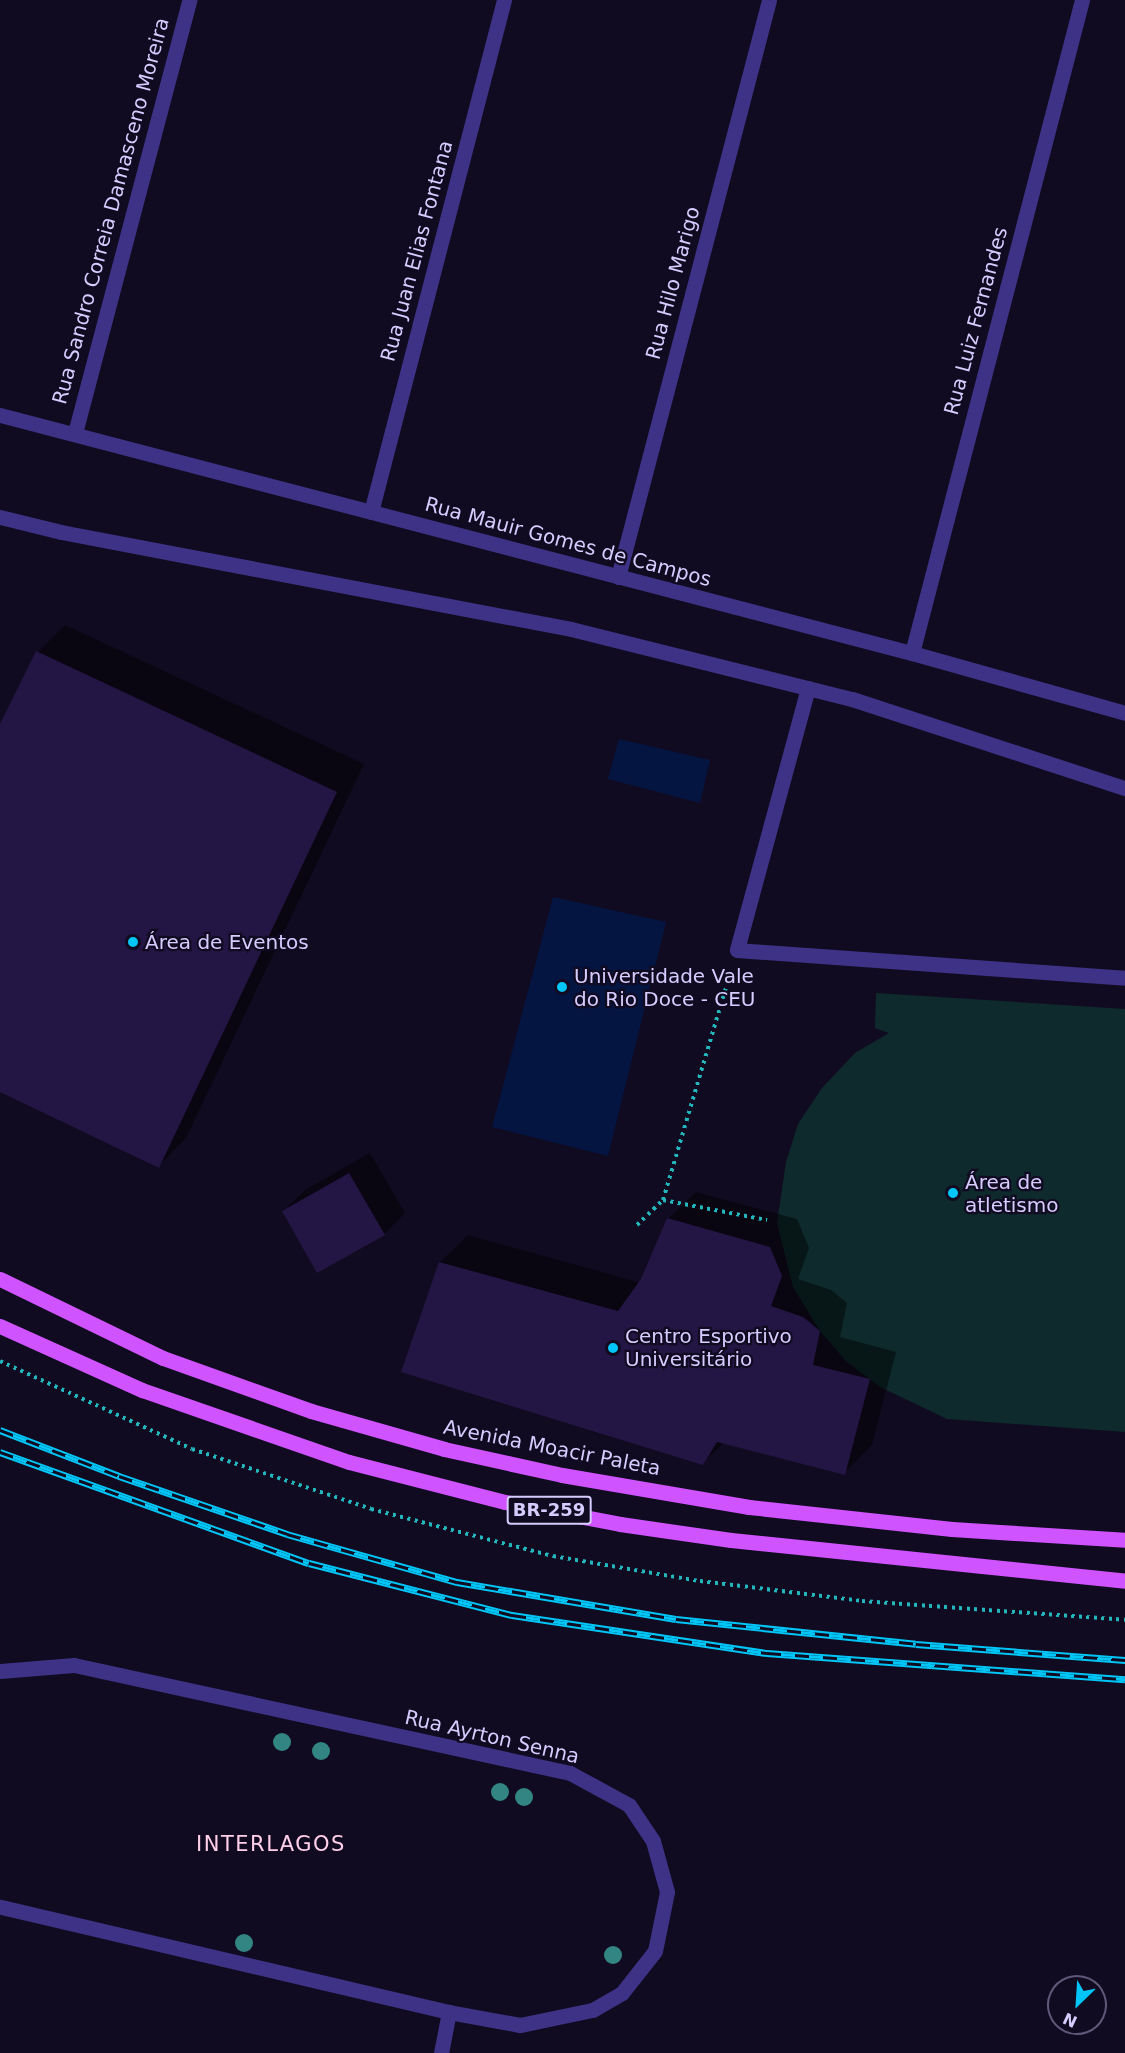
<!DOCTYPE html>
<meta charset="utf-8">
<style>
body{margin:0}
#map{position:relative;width:1125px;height:2053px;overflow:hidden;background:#110b21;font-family:"DejaVu Sans",sans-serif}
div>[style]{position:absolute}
.green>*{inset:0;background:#0e2a2c}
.water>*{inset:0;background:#051541}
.shadow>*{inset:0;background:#0007}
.building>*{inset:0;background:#241644}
.path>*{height:4px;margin-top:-2px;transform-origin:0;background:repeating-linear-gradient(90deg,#23b6bc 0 3px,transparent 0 7.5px)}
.minor>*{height:15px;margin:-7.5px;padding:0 7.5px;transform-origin:7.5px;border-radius:7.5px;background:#3d3285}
.major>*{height:15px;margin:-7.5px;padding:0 7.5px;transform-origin:7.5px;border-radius:7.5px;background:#cf53ff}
.rail>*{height:7px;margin-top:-3.5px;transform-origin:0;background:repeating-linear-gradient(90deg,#110b21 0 14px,#00c6f7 0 28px);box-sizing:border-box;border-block:2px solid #00c6f7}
.trees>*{width:18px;height:18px;margin:-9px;border-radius:50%;background:#328582}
.dots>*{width:16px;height:16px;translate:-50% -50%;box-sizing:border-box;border:3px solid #110b21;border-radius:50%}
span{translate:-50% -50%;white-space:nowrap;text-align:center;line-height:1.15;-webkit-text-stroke:4.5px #110b21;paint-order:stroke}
.shield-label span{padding:2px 4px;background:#110b21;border:2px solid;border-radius:4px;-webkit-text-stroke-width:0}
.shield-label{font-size:18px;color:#d6ccff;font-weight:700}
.street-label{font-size:20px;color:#d6ccff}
.poi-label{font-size:20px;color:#d6ccff}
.left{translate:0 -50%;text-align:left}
.neighbourhood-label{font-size:21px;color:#ffcee8;letter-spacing:1.5px}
.north{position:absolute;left:1047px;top:1975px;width:60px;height:60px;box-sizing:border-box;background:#110b21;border:2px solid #60587a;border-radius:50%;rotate:205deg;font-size:16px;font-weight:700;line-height:24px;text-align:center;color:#d6ccff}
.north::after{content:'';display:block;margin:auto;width:21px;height:27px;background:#00c6f7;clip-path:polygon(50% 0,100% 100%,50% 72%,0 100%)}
</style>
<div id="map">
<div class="green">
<div style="clip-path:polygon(876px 993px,1125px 1009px,1125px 1432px,947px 1419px,880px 1387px,846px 1361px,820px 1331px,793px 1287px,777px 1223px,786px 1162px,798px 1124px,822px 1088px,855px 1053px,889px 1033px,875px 1028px)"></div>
</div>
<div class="water">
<div style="clip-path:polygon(619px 739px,710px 760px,700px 803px,608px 779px)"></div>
<div style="clip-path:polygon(553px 897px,666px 922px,608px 1156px,492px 1127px)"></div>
</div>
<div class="shadow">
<div style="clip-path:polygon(65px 625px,364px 764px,186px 1138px,159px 1166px,0 1090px,0 727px,38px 652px)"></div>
<div style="clip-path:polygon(370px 1153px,405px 1213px,384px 1234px,283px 1211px,305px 1190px)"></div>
<div style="clip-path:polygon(696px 1192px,797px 1219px,809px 1248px,798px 1279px,831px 1290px,847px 1303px,840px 1337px,896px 1352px,872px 1445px,844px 1473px,724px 1442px,703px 1463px,440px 1262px,468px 1235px,641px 1283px,668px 1219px)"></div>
</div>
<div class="building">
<div style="clip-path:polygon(36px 651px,337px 792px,159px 1168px,0 1092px,0 724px)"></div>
<div style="clip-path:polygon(349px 1173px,385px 1235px,317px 1273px,282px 1211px)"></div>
<div style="clip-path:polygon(667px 1218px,770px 1247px,782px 1276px,771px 1306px,803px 1317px,820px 1331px,813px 1365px,870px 1379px,845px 1475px,717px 1442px,703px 1465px,401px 1372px,439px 1262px,618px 1311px,641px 1279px)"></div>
</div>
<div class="path">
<div style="left:663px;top:1200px;width:106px;rotate:10.9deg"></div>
<div style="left:637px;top:1225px;width:36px;rotate:-44deg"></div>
<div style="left:663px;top:1200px;width:239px;rotate:-73.5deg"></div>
<div style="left:0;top:1361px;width:211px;rotate:24.6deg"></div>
<div style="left:192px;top:1449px;width:189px;rotate:18.5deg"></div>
<div style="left:371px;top:1509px;width:188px;rotate:14.5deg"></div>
<div style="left:553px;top:1556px;width:149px;rotate:9.7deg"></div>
<div style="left:700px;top:1581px;width:163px;rotate:7deg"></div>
<div style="left:862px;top:1601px;width:264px;rotate:4.1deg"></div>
</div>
<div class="minor">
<div style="left:0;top:415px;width:943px;rotate:14.63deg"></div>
<div style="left:912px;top:653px;width:221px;rotate:15.7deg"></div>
<div style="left:75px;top:433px;width:448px;rotate:-75.2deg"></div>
<div style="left:371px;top:512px;width:529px;rotate:-75.44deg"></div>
<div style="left:0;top:517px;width:63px;rotate:13.8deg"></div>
<div style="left:61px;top:532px;width:519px;rotate:10.77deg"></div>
<div style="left:571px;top:629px;width:290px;rotate:14deg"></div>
<div style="left:852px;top:699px;width:287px;rotate:18.1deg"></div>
<div style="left:618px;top:577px;width:596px;rotate:-75.33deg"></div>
<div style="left:912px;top:653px;width:675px;rotate:-75.41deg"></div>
<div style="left:808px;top:688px;width:271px;rotate:105.2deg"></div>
<div style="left:737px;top:950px;width:389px;rotate:4.1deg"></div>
<div style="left:0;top:1671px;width:74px;rotate:-4.6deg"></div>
<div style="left:74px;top:1665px;width:508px;rotate:12.28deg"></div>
<div style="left:570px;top:1773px;width:67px;rotate:28.5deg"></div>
<div style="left:629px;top:1805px;width:43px;rotate:56.3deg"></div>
<div style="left:653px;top:1841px;width:53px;rotate:74.6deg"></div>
<div style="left:667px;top:1892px;width:60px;rotate:101.5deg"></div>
<div style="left:655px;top:1951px;width:53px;rotate:128.2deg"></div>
<div style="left:622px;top:1993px;width:34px;rotate:150deg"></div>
<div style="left:592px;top:2010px;width:74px;rotate:168.2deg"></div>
<div style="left:520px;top:2025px;width:72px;rotate:-169.6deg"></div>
<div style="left:449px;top:2012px;width:461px;rotate:-166.8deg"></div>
<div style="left:441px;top:2053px;width:42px;rotate:-79deg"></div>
</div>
<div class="major">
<div style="left:0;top:1279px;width:181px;rotate:25.9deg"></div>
<div style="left:163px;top:1358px;width:157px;rotate:19.7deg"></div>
<div style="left:311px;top:1411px;width:138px;rotate:15.9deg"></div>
<div style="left:444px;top:1449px;width:121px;rotate:12.4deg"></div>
<div style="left:562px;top:1475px;width:190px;rotate:9.7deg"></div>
<div style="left:749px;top:1507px;width:204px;rotate:6.2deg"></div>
<div style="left:952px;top:1529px;width:173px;rotate:3.6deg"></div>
<div style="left:0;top:1326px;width:156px;rotate:24.3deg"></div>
<div style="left:142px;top:1390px;width:219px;rotate:19.2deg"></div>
<div style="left:349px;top:1462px;width:161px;rotate:14.4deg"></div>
<div style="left:505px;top:1502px;width:117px;rotate:10.8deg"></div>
<div style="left:620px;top:1524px;width:112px;rotate:8.2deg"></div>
<div style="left:731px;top:1540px;width:396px;rotate:5.9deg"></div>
</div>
<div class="rail">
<div style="left:0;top:1430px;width:128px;rotate:21.1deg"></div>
<div style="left:119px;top:1476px;width:178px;rotate:19deg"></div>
<div style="left:287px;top:1534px;width:177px;rotate:15.8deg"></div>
<div style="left:457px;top:1582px;width:222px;rotate:9.6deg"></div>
<div style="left:676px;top:1619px;width:241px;rotate:5.9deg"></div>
<div style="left:916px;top:1644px;width:210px;rotate:4.4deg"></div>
<div style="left:0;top:1452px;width:328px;rotate:19.8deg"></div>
<div style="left:309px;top:1563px;width:210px;rotate:14.4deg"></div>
<div style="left:512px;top:1615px;width:258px;rotate:8.5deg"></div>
<div style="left:767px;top:1653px;width:359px;rotate:4.2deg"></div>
</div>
<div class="trees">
<div style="left:282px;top:1742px"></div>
<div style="left:321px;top:1751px"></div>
<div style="left:500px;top:1792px"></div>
<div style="left:524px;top:1797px"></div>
<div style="left:244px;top:1943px"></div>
<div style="left:613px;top:1955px"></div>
</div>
<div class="dots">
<div style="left:133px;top:942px;background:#00c6f7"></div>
<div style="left:562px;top:987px;background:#00c6f7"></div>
<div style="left:953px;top:1193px;background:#00c6f7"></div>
<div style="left:613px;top:1348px;background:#00c6f7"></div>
</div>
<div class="shield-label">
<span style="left:549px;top:1510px">BR-259</span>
</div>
<div class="street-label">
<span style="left:111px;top:211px;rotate:-75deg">Rua Sandro Correia Damasceno Moreira</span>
<span style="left:417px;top:251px;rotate:-75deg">Rua Juan Elias Fontana</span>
<span style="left:673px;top:283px;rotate:-75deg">Rua Hilo Marigo</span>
<span style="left:976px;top:321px;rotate:-75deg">Rua Luiz Fernandes</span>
<span style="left:568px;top:542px;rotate:15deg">Rua Mauir Gomes de Campos</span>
<span style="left:552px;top:1448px;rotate:11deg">Avenida Moacir Paleta</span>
<span style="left:492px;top:1737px;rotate:13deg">Rua Ayrton Senna</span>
</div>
<div class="poi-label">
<span class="left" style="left:145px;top:942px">Área de Eventos</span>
<span class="left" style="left:574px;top:988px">Universidade Vale<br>do Rio Doce - CEU</span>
<span class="left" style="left:965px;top:1194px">Área de<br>atletismo</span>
<span class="left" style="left:625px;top:1348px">Centro Esportivo<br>Universitário</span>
</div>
<div class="neighbourhood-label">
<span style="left:271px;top:1844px">INTERLAGOS</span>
</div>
<div class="north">N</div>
</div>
